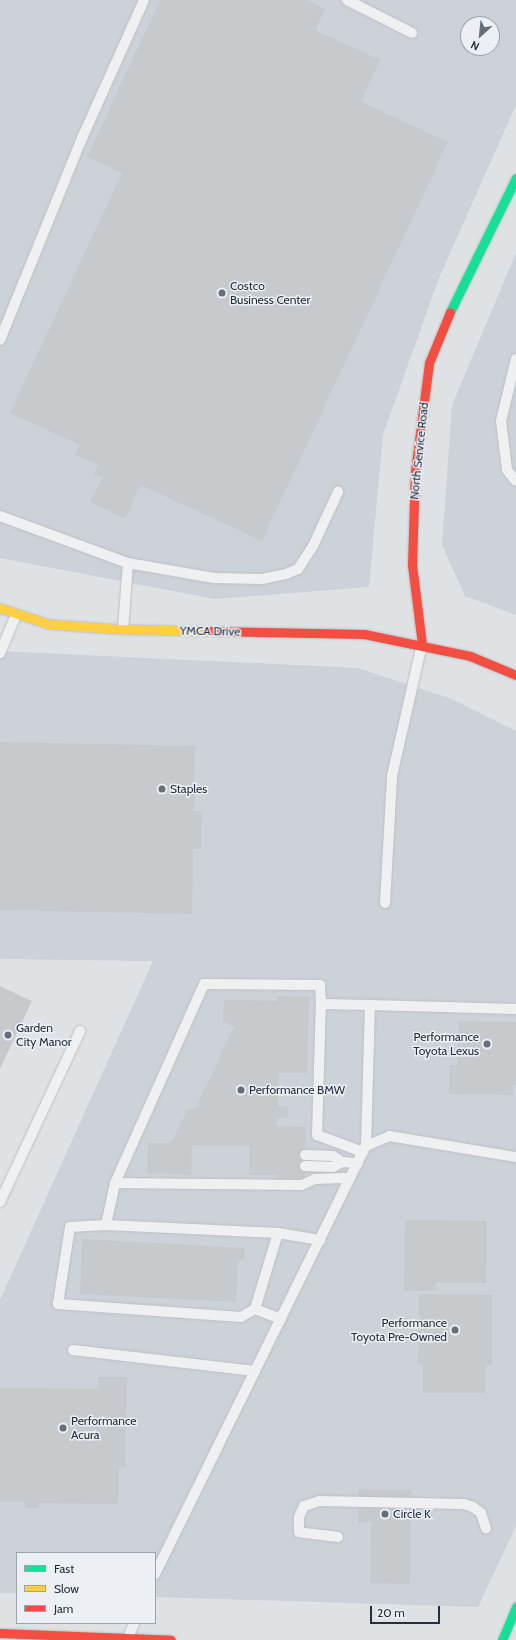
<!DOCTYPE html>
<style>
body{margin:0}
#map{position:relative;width:516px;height:1640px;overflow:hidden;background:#dfe2e5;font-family:Cabin,sans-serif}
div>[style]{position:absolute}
.built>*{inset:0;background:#cdd1d8}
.building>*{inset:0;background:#c7cacd}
.roads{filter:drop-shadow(0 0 1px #bdc0c3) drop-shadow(0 0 1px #bdc0c3)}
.lane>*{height:10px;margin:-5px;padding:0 5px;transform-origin:5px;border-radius:5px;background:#eef0f1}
.fast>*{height:9px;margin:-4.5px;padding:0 4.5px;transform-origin:4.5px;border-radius:4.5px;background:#16e098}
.slow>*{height:9px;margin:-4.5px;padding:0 4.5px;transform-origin:4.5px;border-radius:4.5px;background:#ffcf43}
.jam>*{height:9px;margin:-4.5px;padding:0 4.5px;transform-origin:4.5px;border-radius:4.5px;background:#f24e42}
.dots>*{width:11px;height:11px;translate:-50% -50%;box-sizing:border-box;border:2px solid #ecf0f5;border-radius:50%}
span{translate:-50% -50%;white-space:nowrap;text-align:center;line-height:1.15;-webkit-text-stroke:3px #ecf0f5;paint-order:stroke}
.poi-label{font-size:12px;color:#262f3e}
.left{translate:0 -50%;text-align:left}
.right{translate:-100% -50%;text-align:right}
.street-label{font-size:12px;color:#262f3e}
.legend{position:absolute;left:16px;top:1552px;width:140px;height:72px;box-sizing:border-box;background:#ecf0f5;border:1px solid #9da3ac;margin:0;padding:5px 7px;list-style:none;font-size:12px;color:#262f3e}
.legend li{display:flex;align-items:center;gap:8px;height:20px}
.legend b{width:20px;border:1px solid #9da3ac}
.north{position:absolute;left:460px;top:16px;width:40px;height:40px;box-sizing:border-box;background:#ecf0f5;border:1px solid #9da3ac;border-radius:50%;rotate:207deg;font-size:11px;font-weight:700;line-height:16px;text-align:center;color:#262f3e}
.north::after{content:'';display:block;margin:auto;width:14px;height:18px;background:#676e78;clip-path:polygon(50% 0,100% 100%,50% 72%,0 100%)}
.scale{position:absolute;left:370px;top:1606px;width:70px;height:18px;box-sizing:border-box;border:2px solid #262f3e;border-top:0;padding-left:5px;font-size:12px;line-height:14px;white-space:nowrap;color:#262f3e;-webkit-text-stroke:3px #ecf0f5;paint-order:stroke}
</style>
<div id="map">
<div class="built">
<div style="clip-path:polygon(evenodd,0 0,516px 0,516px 105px,439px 278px,383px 435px,369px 587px,215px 599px,0 558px,0 0,468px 24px,492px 24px,492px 48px,468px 48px,468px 24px)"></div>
<div style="clip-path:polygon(516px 253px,516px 615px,465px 596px,442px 545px,452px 405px)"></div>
<div style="clip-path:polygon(0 651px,358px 668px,452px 699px,516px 731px,516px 1526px,478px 1607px,155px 1597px,155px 1553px,17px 1553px,17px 1593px,0 1593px,0 1300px,153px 961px,0 959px)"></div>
</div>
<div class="building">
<div style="clip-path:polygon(160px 0,306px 0,325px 9px,315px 30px,380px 60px,361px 102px,448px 142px,262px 541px,141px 485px,125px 519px,90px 502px,102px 477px,94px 474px,98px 465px,75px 455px,80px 445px,10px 413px,122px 173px,87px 157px)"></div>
<div style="clip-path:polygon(0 742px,195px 746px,194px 811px,202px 811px,201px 849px,193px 849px,192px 914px,0 910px)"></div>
<div style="clip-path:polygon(0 986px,32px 1001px,0 1069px)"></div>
<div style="clip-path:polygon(277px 996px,309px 997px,307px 1073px,279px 1073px,278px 1106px,288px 1106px,288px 1118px,277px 1118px,277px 1126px,306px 1127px,305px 1181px,277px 1180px,277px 1175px,249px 1175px,250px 1146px,192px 1145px,191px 1175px,147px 1173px,148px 1143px,171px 1143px,188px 1109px,195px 1109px,234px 1027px,223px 1021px,224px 1000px,277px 1001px)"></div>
<div style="clip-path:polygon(459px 1021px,516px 1022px,516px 1085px,513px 1085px,513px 1095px,449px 1094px,450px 1065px,458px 1065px)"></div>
<div style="clip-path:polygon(405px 1220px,487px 1221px,486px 1283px,436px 1283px,435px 1291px,404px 1291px)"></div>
<div style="clip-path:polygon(82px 1239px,245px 1248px,244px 1261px,238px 1260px,236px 1302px,80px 1294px)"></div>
<div style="clip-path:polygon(419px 1294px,492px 1295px,492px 1365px,486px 1365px,485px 1393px,423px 1393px,423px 1365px,418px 1364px)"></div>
<div style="clip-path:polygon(98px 1377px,127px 1377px,125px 1467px,119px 1467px,118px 1504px,39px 1503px,39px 1508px,25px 1508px,25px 1502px,0 1502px,0 1388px,98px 1389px)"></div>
<div style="clip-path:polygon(358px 1489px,411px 1490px,410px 1584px,370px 1583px,371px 1522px,358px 1522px)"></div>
</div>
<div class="roads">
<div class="lane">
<div style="left:347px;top:0;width:73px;rotate:26.9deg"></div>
<div style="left:0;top:340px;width:220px;rotate:-67.9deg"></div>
<div style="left:83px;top:136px;width:149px;rotate:-65.8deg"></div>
<div style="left:516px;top:359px;width:64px;rotate:103.6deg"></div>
<div style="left:501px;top:421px;width:49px;rotate:83deg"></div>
<div style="left:507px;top:470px;width:14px;rotate:51deg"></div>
<div style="left:0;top:516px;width:136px;rotate:20.2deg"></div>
<div style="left:123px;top:629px;width:66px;rotate:-85.7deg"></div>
<div style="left:128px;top:563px;width:87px;rotate:9.9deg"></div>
<div style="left:214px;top:578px;width:48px;rotate:1.2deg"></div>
<div style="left:262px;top:579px;width:25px;rotate:-12deg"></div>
<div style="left:286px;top:574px;width:13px;rotate:-23deg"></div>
<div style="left:298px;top:569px;width:27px;rotate:-57deg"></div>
<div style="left:313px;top:546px;width:60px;rotate:-65.2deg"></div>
<div style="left:0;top:653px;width:41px;rotate:-67.2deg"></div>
<div style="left:385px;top:903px;width:127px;rotate:-86.8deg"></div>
<div style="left:392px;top:776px;width:135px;rotate:-77.2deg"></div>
<div style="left:321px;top:1004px;width:19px;rotate:-93deg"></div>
<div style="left:320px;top:985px;width:116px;rotate:-179.5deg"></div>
<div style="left:204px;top:984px;width:218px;rotate:114.1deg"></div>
<div style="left:115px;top:1183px;width:187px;rotate:0.6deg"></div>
<div style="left:302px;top:1185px;width:14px;rotate:-25deg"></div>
<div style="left:315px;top:1179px;width:35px;rotate:-2deg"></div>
<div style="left:366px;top:1146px;width:141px;rotate:-88.4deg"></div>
<div style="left:370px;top:1005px;width:146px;rotate:1.6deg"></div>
<div style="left:363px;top:1152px;width:49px;rotate:-159.7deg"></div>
<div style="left:317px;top:1135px;width:131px;rotate:-88.3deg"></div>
<div style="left:321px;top:1004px;width:49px;rotate:1.2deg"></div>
<div style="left:305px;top:1155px;width:28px;rotate:2deg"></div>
<div style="left:333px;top:1156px;width:11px;rotate:34deg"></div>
<div style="left:342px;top:1162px;width:16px;rotate:4deg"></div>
<div style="left:305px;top:1166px;width:28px;rotate:2deg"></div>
<div style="left:333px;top:1167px;width:10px;rotate:-29deg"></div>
<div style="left:115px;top:1183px;width:43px;rotate:102.1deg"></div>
<div style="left:106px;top:1225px;width:36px;rotate:177deg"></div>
<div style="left:70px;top:1227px;width:78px;rotate:98.9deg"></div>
<div style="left:58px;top:1304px;width:183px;rotate:4.1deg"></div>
<div style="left:241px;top:1317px;width:16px;rotate:-30deg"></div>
<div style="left:0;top:1202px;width:189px;rotate:-64.9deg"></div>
<div style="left:106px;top:1225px;width:172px;rotate:2.7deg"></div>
<div style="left:281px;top:1319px;width:28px;rotate:-159deg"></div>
<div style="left:255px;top:1309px;width:79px;rotate:-73.2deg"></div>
<div style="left:278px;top:1233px;width:43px;rotate:9.5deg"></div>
<div style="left:73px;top:1350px;width:183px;rotate:6.6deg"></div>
<div style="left:338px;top:1537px;width:39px;rotate:-173deg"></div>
<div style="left:299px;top:1532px;width:15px;rotate:-90deg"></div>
<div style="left:299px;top:1517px;width:12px;rotate:-66deg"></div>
<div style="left:304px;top:1506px;width:16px;rotate:-18deg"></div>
<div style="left:319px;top:1501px;width:145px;rotate:1.2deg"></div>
<div style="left:464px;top:1504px;width:9px;rotate:18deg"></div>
<div style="left:473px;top:1507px;width:10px;rotate:37deg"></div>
<div style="left:481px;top:1513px;width:16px;rotate:72deg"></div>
<div style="left:155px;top:1574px;width:477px;rotate:-63.8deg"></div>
<div style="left:366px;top:1146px;width:25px;rotate:-23deg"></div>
<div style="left:389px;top:1136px;width:129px;rotate:9.4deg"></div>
<div style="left:128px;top:1638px;width:16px;rotate:-68deg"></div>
</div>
<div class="fast">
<div style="left:450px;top:312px;width:149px;rotate:-63.8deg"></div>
<div style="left:502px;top:1640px;width:36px;rotate:-67deg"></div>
</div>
<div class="slow">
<div style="left:0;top:608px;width:51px;rotate:18.4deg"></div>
<div style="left:48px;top:624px;width:69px;rotate:4.1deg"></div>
<div style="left:117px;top:629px;width:94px;rotate:1.2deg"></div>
</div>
<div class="jam">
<div style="left:211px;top:631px;width:153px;rotate:1.1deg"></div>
<div style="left:364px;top:634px;width:108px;rotate:11.7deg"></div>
<div style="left:470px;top:656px;width:50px;rotate:22.4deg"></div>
<div style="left:422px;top:644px;width:80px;rotate:-97.2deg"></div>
<div style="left:412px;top:565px;width:94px;rotate:-88.2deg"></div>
<div style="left:415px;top:471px;width:109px;rotate:-82.6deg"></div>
<div style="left:429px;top:363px;width:55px;rotate:-67.6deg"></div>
<div style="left:0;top:1633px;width:171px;rotate:2.3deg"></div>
</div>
</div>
<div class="dots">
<div style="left:222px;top:293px;background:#676e78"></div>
<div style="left:162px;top:789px;background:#676e78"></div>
<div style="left:8px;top:1035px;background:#676e78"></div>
<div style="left:487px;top:1044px;background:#676e78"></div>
<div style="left:241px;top:1090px;background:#676e78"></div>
<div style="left:455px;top:1330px;background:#676e78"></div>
<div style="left:63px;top:1428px;background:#676e78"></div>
<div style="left:385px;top:1514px;background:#676e78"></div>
</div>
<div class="poi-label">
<span class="left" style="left:230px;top:293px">Costco<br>Business Center</span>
<span class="left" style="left:170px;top:789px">Staples</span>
<span class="left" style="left:16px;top:1035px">Garden<br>City Manor</span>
<span class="right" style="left:479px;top:1044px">Performance<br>Toyota Lexus</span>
<span class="left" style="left:249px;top:1090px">Performance BMW</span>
<span class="right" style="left:447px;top:1330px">Performance<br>Toyota Pre-Owned</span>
<span class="left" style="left:71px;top:1428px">Performance<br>Acura</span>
<span class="left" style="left:393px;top:1514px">Circle K</span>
</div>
<div class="street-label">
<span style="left:419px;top:451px;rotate:-84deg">North Service Road</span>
<span style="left:210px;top:631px;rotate:1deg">YMCA Drive</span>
</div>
<ul class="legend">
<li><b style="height:5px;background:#16e098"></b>Fast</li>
<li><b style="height:5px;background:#ffcf43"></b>Slow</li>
<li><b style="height:5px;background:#f24e42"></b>Jam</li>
</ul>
<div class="north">N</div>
<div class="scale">20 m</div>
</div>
